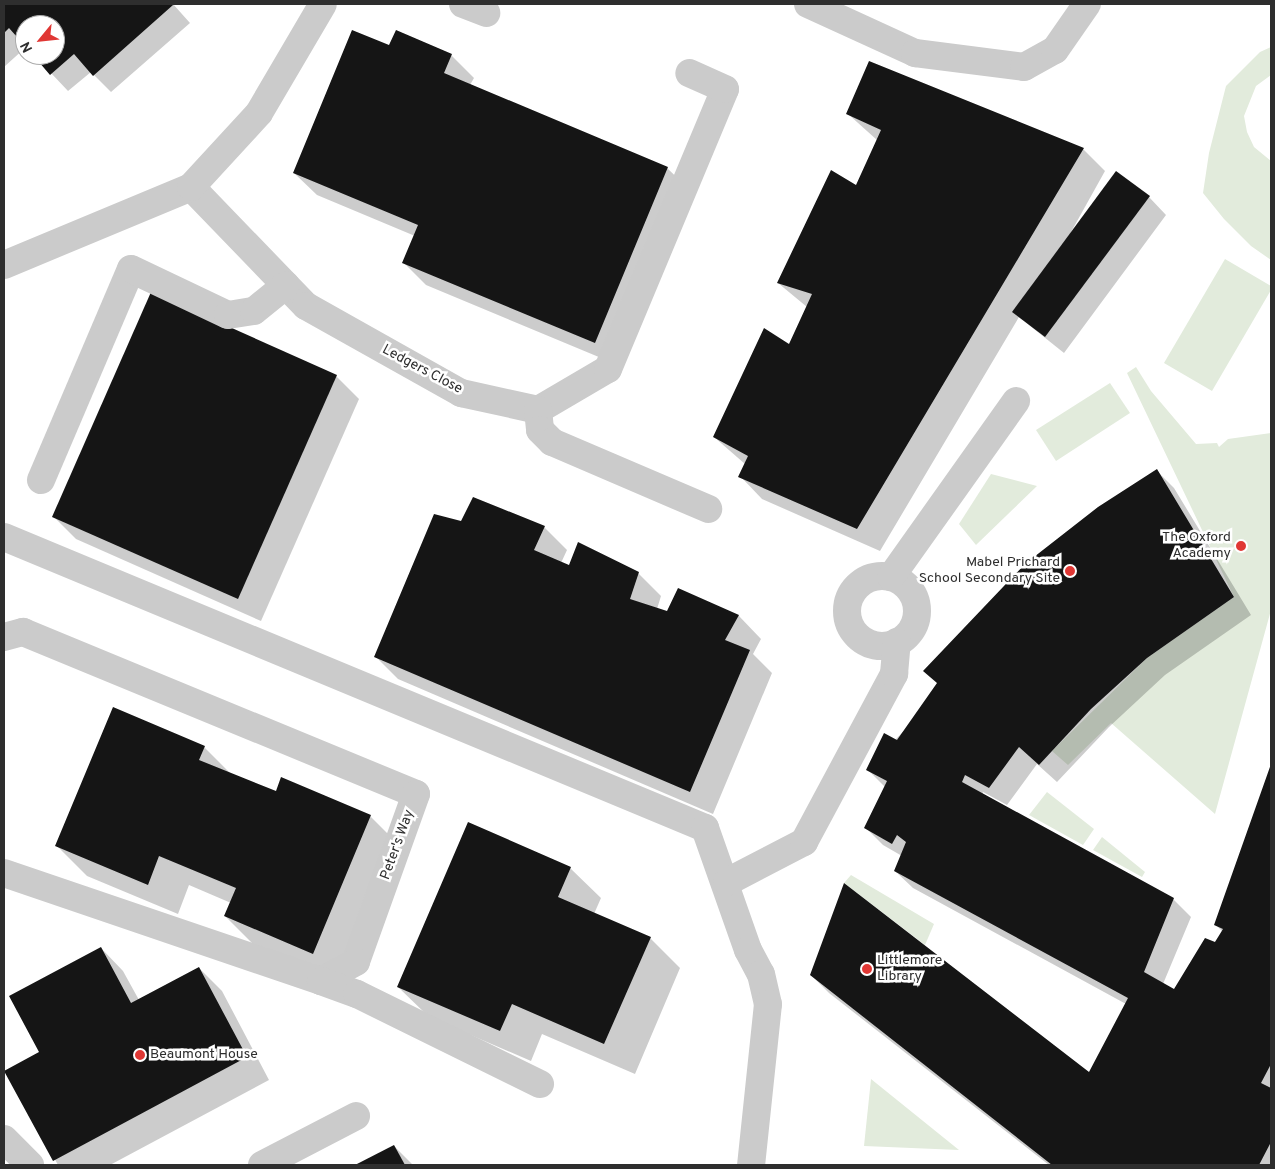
<!DOCTYPE html>
<style>
body{margin:0}
#map{position:relative;width:1275px;height:1169px;overflow:hidden;background:#fff;font-family:Overpass,sans-serif}
div>[style]{position:absolute}
.green>*{inset:0;background:#e2ebdc}
.shadow>*{inset:0;background:#0003}
.building>*{inset:0;background:#151515}
.minor>*{height:28px;margin:-14px;padding:0 14px;transform-origin:14px;border-radius:14px;background:#cbcbcb}
.minor>.ring{margin:-14px;padding:0;box-sizing:content-box;background:none;border:28px solid #cbcbcb;border-radius:50%}
.dots>*{width:14px;height:14px;translate:-50% -50%;box-sizing:border-box;border:2px solid #fff;border-radius:50%}
span{translate:-50% -50%;white-space:nowrap;text-align:center;line-height:1.15;-webkit-text-stroke:5px #fff;paint-order:stroke}
.street-label{font-size:14px;color:#2e2e2e}
.poi-label{font-size:14px;color:#2e2e2e}
.right{translate:-100% -50%;text-align:right}
.left{translate:0 -50%;text-align:left}
.frame{position:absolute;inset:0;border:5px solid #2e2e2e;pointer-events:none}
.north{position:absolute;left:15px;top:15px;width:50px;height:50px;box-sizing:border-box;background:#fff;border:1px solid #ababab;border-radius:50%;rotate:242deg;font-size:14px;font-weight:700;line-height:20px;text-align:center;color:#2e2e2e}
.north::after{content:'';display:block;margin:auto;width:18px;height:22px;background:#e03734;clip-path:polygon(50% 0,100% 100%,50% 72%,0 100%)}
</style>
<div id="map">
<div class="green">
<div style="clip-path:polygon(1271px 47px,1271px 75px,1256px 86px,1244px 116px,1247px 132px,1254px 147px,1271px 161px,1271px 260px,1251px 246px,1224px 219px,1203px 193px,1209px 153px,1226px 86px,1260px 52px)"></div>
<div style="clip-path:polygon(1225px 259px,1271px 286px,1271px 290px,1212px 391px,1164px 363px)"></div>
<div style="clip-path:polygon(1136px 367px,1151px 391px,1196px 444px,1217px 443px,1219px 447px,1228px 439px,1271px 433px,1271px 610px,1215px 814px,1111px 723px,1068px 765px,1052px 751px,1147px 658px,1234px 597px,1127px 373px)"></div>
<div style="clip-path:polygon(1110px 383px,1130px 413px,1056px 461px,1036px 430px)"></div>
<div style="clip-path:polygon(991px 474px,1037px 486px,976px 545px,959px 524px)"></div>
<div style="clip-path:polygon(1047px 792px,1094px 829px,1083px 845px,1029px 815px)"></div>
<div style="clip-path:polygon(1102px 837px,1145px 872px,1142px 877px,1093px 850px)"></div>
<div style="clip-path:polygon(851px 875px,934px 924px,925px 945px,844px 883px)"></div>
<div style="clip-path:polygon(871px 1079px,959px 1150px,864px 1146px)"></div>
</div>
<div class="shadow">
<div style="clip-path:polygon(4px 4px,173px 4px,190px 23px,111px 92px,91px 72px,68px 91px,34px 55px,55px 55px,55px 25px,25px 25px,25px 48px,4px 67px)"></div>
<div style="clip-path:polygon(390px 47px,451px 55px,474px 78px,470px 85px,667px 168px,690px 190px,618px 365px,426px 285px,404px 263px,415px 236px,317px 195px,294px 173px)"></div>
<div style="clip-path:polygon(848px 114px,1083px 149px,1105px 171px,1066px 241px,1149px 197px,1166px 215px,1064px 353px,1019px 317px,880px 551px,762px 499px,740px 476px,745px 464px,714px 437px,789px 345px,807px 307px,778px 283px,857px 186px,877px 140px)"></div>
<div style="clip-path:polygon(336px 376px,359px 399px,261px 621px,76px 539px,53px 516px)"></div>
<div style="clip-path:polygon(1156px 470px,1174px 488px,1251px 615px,1165px 675px,1109px 727px,1057px 782px,1037px 764px,1007px 805px,983px 792px,982px 795px,1173px 899px,1191px 917px,1163px 984px,1175px 990px,1223px 932px,1215px 924px,1271px 767px,1271px 1165px,1049px 1165px,829px 993px,811px 975px,1089px 1074px,1126px 1004px,913px 888px,895px 871px,902px 856px,883px 845px,865px 827px,885px 787px,867px 769px)"></div>
<div style="clip-path:polygon(462px 522px,544px 527px,567px 550px,561px 563px,570px 566px,638px 573px,661px 596px,657px 609px,667px 613px,678px 589px,739px 616px,761px 639px,753px 654px,772px 673px,713px 814px,398px 679px,375px 656px)"></div>
<div style="clip-path:polygon(204px 747px,232px 775px,276px 793px,370px 816px,400px 846px,343px 983px,255px 946px,225px 916px,231px 903px,189px 885px,178px 914px,87px 876px,57px 846px)"></div>
<div style="clip-path:polygon(570px 868px,601px 898px,594px 914px,650px 938px,680px 968px,635px 1074px,542px 1034px,531px 1061px,429px 1017px,398px 987px)"></div>
<div style="clip-path:polygon(101px 948px,123px 971px,139px 1000px,199px 968px,222px 991px,269px 1080px,110px 1165px,58px 1165px,6px 1071px,41px 1053px)"></div>
<div style="clip-path:polygon(394px 1146px,413px 1165px,358px 1165px)"></div>
</div>
<div class="building">
<div style="clip-path:polygon(4px 4px,172px 4px,173px 5px,93px 76px,74px 54px,50px 75px,33px 55px,55px 55px,55px 25px,25px 25px,25px 46px,9px 28px,4px 33px)"></div>
<div style="clip-path:polygon(352px 30px,389px 45px,396px 30px,452px 54px,444px 73px,668px 167px,595px 343px,402px 263px,418px 225px,293px 173px)"></div>
<div style="clip-path:polygon(869px 61px,1084px 148px,857px 529px,738px 477px,748px 456px,713px 437px,764px 328px,789px 344px,812px 294px,777px 283px,831px 170px,856px 185px,881px 130px,846px 114px)"></div>
<div style="clip-path:polygon(1116px 171px,1150px 196px,1045px 337px,1012px 312px)"></div>
<div style="clip-path:polygon(151px 292px,337px 375px,238px 599px,52px 517px)"></div>
<div style="clip-path:polygon(1157px 469px,1234px 597px,1147px 658px,1091px 709px,1039px 765px,1019px 747px,989px 788px,965px 775px,962px 782px,1174px 898px,1144px 972px,1174px 989px,1205px 938px,1215px 942px,1223px 929px,1214px 925px,1271px 764px,1271px 1064px,1261px 1083px,1271px 1088px,1271px 1142px,1259px 1165px,1052px 1165px,810px 975px,844px 883px,1089px 1072px,1128px 998px,894px 871px,906px 842px,897px 835px,892px 844px,864px 828px,887px 781px,866px 770px,884px 733px,897px 740px,937px 683px,923px 671px,1025px 564px,1098px 507px)"></div>
<div style="clip-path:polygon(473px 497px,545px 526px,534px 550px,569px 565px,578px 542px,639px 572px,630px 599px,667px 611px,678px 588px,739px 615px,725px 640px,750px 650px,690px 792px,374px 657px,434px 514px,461px 521px)"></div>
<div style="clip-path:polygon(113px 707px,205px 746px,199px 760px,276px 791px,281px 777px,371px 815px,313px 954px,224px 916px,236px 888px,159px 856px,148px 885px,55px 846px)"></div>
<div style="clip-path:polygon(468px 822px,571px 867px,558px 897px,651px 937px,604px 1044px,512px 1004px,500px 1031px,397px 987px)"></div>
<div style="clip-path:polygon(101px 947px,131px 1003px,199px 967px,247px 1057px,53px 1161px,4px 1071px,39px 1052px,9px 996px)"></div>
<div style="clip-path:polygon(394px 1145px,405px 1165px,355px 1165px)"></div>
</div>
<div class="minor">
<div style="left:463px;top:4px;width:25px;rotate:21deg"></div>
<div style="left:808px;top:4px;width:118px;rotate:24.6deg"></div>
<div style="left:915px;top:53px;width:110px;rotate:7.3deg"></div>
<div style="left:1024px;top:67px;width:35px;rotate:-29deg"></div>
<div style="left:1055px;top:50px;width:56px;rotate:-55.2deg"></div>
<div style="left:191px;top:187px;width:165px;rotate:46deg"></div>
<div style="left:306px;top:306px;width:178px;rotate:29.3deg"></div>
<div style="left:461px;top:393px;width:79px;rotate:12.4deg"></div>
<div style="left:538px;top:410px;width:81px;rotate:-30.4deg"></div>
<div style="left:608px;top:369px;width:303px;rotate:-67.3deg"></div>
<div style="left:725px;top:89px;width:39px;rotate:-156deg"></div>
<div style="left:4px;top:265px;width:203px;rotate:-22.6deg"></div>
<div style="left:191px;top:187px;width:100px;rotate:-47.4deg"></div>
<div style="left:259px;top:113px;width:126px;rotate:-59.6deg"></div>
<div style="left:538px;top:410px;width:20px;rotate:84deg"></div>
<div style="left:540px;top:430px;width:17px;rotate:45deg"></div>
<div style="left:552px;top:442px;width:170px;rotate:23.2deg"></div>
<div style="left:41px;top:480px;width:229px;rotate:-66.9deg"></div>
<div style="left:131px;top:269px;width:107px;rotate:25.4deg"></div>
<div style="left:228px;top:315px;width:26px;rotate:-9deg"></div>
<div style="left:254px;top:311px;width:41px;rotate:-39.1deg"></div>
<div style="left:4px;top:537px;width:759px;rotate:22.54deg"></div>
<div style="left:705px;top:828px;width:129px;rotate:70.6deg"></div>
<div style="left:748px;top:950px;width:27px;rotate:62deg"></div>
<div style="left:761px;top:974px;width:31px;rotate:77deg"></div>
<div style="left:768px;top:1004px;width:162px;rotate:96deg"></div>
<div class="ring" style="left:847px;top:576px;width:42px;height:42px"></div>
<div style="left:891px;top:577px;width:216px;rotate:-54.6deg"></div>
<div style="left:4px;top:637px;width:20px;rotate:-15deg"></div>
<div style="left:23px;top:632px;width:425px;rotate:22.4deg"></div>
<div style="left:416px;top:794px;width:178px;rotate:109.7deg"></div>
<div style="left:356px;top:962px;width:40px;rotate:152deg"></div>
<div style="left:321px;top:981px;width:335px;rotate:-161.2deg"></div>
<div style="left:727px;top:882px;width:87px;rotate:-27.5deg"></div>
<div style="left:804px;top:842px;width:191px;rotate:-61.8deg"></div>
<div style="left:894px;top:674px;width:32px;rotate:-85deg"></div>
<div style="left:321px;top:981px;width:38px;rotate:20deg"></div>
<div style="left:357px;top:994px;width:204px;rotate:26.2deg"></div>
<div style="left:4px;top:1139px;width:37px;rotate:45deg"></div>
<div style="left:262px;top:1165px;width:106px;rotate:-27.5deg"></div>
</div>
<div class="dots">
<div style="left:1241px;top:546px;background:#e03734"></div>
<div style="left:1070px;top:571px;background:#e03734"></div>
<div style="left:867px;top:969px;background:#e03734"></div>
<div style="left:140px;top:1055px;background:#e03734"></div>
</div>
<div class="street-label">
<span style="left:422px;top:370px;rotate:28deg">Ledgers Close</span>
<span style="left:398px;top:845px;rotate:-70deg">Peter's Way</span>
</div>
<div class="poi-label">
<span class="right" style="left:1231px;top:546px">The Oxford<br>Academy</span>
<span class="right" style="left:1060px;top:571px">Mabel Prichard<br>School Secondary Site</span>
<span class="left" style="left:877px;top:969px">Littlemore<br>Library</span>
<span class="left" style="left:150px;top:1055px">Beaumont House</span>
</div>
<div class="frame"></div>
<div class="north">N</div>
</div>
